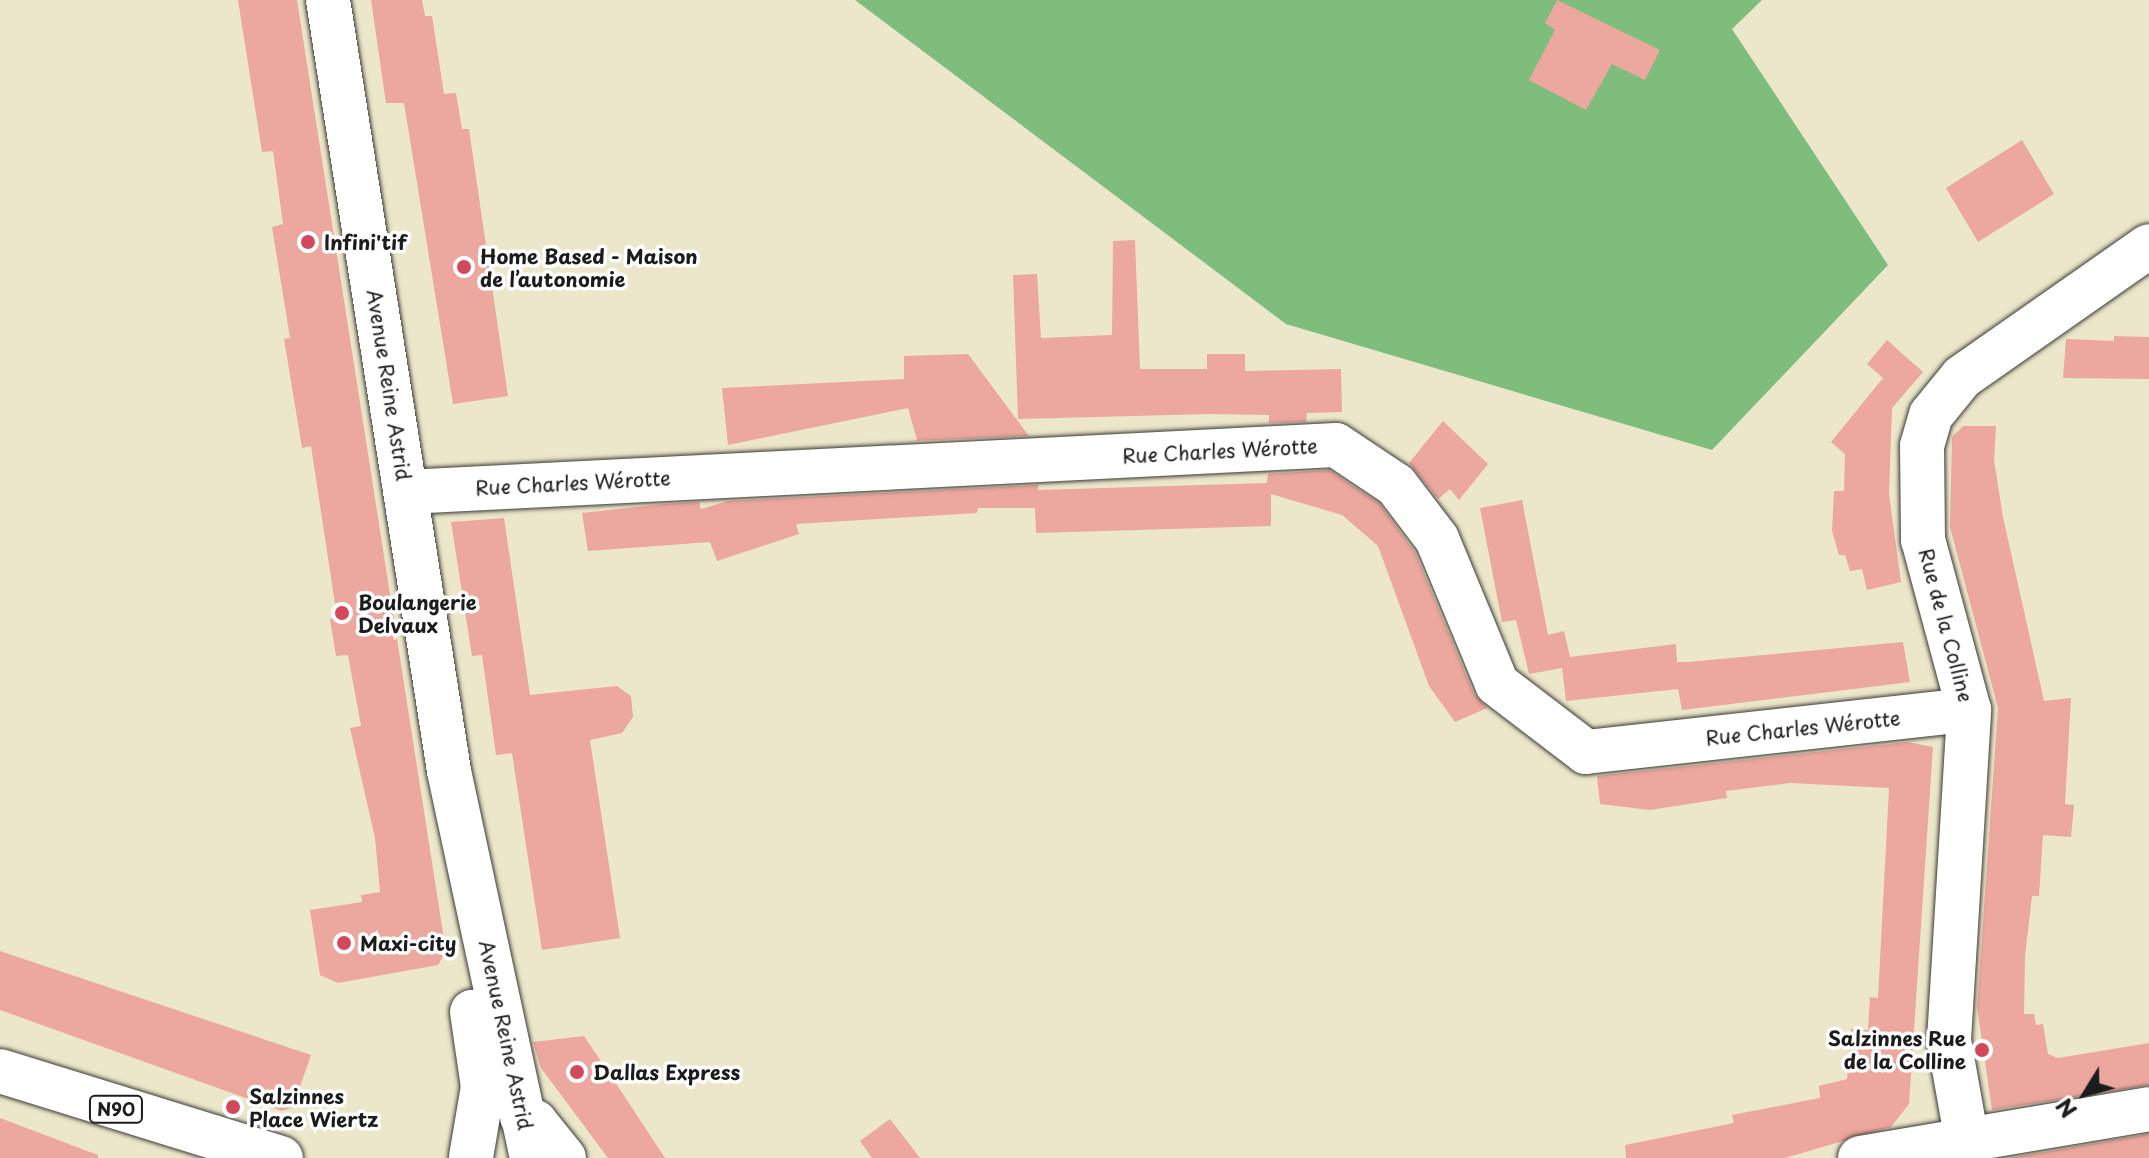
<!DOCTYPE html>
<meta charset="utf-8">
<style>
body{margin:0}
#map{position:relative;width:2149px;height:1158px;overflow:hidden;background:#ece7ca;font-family:"Playpen Sans",sans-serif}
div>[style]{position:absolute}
.forest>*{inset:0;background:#7fbd7d}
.building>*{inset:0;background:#eca79e}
.roads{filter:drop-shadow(0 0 2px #3b3a36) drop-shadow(0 0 2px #3b3a36)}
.minor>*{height:44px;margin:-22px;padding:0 22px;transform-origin:22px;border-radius:22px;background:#fff}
.major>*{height:44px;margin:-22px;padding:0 22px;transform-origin:22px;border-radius:22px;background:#fff}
.dots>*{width:22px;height:22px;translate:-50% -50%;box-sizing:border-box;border:4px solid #fff;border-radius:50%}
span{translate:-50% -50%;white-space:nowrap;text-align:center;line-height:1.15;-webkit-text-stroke:7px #fff;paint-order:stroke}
.shield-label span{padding:2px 6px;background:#fff;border:2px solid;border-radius:6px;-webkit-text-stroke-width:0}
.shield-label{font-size:18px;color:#1c1c1c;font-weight:700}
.poi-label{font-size:20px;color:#1c1c1c;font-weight:700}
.left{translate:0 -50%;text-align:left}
.right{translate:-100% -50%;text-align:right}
.street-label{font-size:20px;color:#1c1c1c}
.north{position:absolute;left:2045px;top:1054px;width:80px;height:80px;-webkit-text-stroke:6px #fff;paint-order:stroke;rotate:233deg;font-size:22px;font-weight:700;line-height:32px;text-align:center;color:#1c1c1c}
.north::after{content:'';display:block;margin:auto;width:28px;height:36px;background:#1c1c1c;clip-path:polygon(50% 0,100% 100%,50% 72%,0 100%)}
</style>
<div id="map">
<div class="forest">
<div style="clip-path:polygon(855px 0,1762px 0,1732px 29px,1888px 265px,1712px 450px,1286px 324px)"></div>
</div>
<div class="building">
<div style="clip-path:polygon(238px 0,297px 0,446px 952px,438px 965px,338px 983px,320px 975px,310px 910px,362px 902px,361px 895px,380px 892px,375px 838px,350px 728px,361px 726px,348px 655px,336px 656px,330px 619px,337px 617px,311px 446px,302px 448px,284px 339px,290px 338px,272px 227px,283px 224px,273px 151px,262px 152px)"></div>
<div style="clip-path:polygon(371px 0,422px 0,425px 16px,432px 16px,444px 94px,456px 93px,462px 129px,469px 129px,508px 396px,453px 404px,404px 103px,386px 103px)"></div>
<div style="clip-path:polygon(1557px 0,1660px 50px,1645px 80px,1612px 64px,1586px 110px,1529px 80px,1555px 30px,1545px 23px)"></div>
<div style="clip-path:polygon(2022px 140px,2054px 194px,1978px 242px,1946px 188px)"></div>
<div style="clip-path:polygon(1135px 240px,1140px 369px,1207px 369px,1207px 354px,1245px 354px,1245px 371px,1341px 369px,1342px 412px,1307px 413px,1306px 422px,1269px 423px,1269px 415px,1209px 414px,1018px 419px,1013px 275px,1037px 274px,1041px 338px,1112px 335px,1113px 241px)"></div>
<div style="clip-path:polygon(2114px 336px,2149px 337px,2149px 379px,2063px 378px,2066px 339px,2114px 341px)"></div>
<div style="clip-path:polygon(1887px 340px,1923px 372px,1892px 408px,1889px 494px,1901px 582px,1867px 590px,1862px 569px,1850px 571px,1845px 555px,1839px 555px,1832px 531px,1834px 491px,1844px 491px,1845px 454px,1831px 442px,1883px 378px,1867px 364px)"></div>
<div style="clip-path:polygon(968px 354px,1029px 436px,913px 441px,917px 440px,908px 408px,728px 445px,722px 388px,904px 379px,904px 356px)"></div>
<div style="clip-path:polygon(1443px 421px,1488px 464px,1459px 500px,1450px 489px,1438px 499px,1409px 463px)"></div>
<div style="clip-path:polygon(1963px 426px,1996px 426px,1994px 460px,2003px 517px,2044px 701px,2071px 698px,2065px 804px,2074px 805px,2071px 837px,2043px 835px,2039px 896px,2032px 896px,2025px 956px,2024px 1014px,2034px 1014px,2036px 1025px,2043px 1024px,2048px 1054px,2058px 1058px,2149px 1043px,2149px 1085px,1992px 1110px,1977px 1007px,1998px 708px,1950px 527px,1952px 437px)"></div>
<div style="clip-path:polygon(1329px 470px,1379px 503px,1415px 552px,1474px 694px,1487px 708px,1455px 722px,1429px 686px,1378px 546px,1342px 515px,1271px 494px,1271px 526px,1036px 533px,1035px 508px,978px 508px,977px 513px,796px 524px,799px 534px,717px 561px,710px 542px,588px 551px,582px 513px,664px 504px,699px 502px,701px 509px,728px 501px,1038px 485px,1038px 490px,1267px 483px,1268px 474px)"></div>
<div style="clip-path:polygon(1522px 500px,1548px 635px,1564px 631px,1570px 657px,1676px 644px,1677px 662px,1688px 662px,1903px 642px,1910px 682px,1682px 710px,1678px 689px,1566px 701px,1562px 668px,1529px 674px,1516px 620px,1502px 622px,1480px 508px)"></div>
<div style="clip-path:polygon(504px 518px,530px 695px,617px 686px,631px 696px,633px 717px,622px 733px,590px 740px,620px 938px,542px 950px,512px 753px,496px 755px,482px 655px,472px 656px,451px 522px)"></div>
<div style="clip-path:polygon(1908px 742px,1933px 747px,1909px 1104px,1891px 1127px,1785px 1158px,1626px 1158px,1625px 1145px,1734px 1123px,1732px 1115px,1820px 1098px,1819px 1086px,1847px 1079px,1851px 1029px,1868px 1030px,1870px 997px,1878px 998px,1889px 788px,1790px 783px,1726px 791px,1727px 798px,1650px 810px,1600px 804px,1597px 776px)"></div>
<div style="clip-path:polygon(0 951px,311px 1055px,293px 1107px,282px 1111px,0 1010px)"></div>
<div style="clip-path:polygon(584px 1036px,621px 1091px,665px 1158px,608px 1158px,541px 1068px,533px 1042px)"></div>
<div style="clip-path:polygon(0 1118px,98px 1155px,98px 1158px,0 1158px)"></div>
<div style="clip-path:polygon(890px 1119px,920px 1158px,872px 1158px,860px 1141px)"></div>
<div style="clip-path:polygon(2149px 1134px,2149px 1158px,2010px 1158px)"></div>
</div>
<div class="roads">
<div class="minor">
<div style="left:406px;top:492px;width:931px;rotate:-2.89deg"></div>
<div style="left:1336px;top:445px;width:72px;rotate:33.7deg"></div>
<div style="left:1396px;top:485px;width:68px;rotate:52.8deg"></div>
<div style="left:1437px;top:539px;width:157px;rotate:67.5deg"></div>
<div style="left:1497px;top:684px;width:112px;rotate:37.4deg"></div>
<div style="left:1586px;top:752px;width:385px;rotate:-6.3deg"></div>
<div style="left:522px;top:1117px;width:14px;rotate:21deg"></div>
<div style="left:535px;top:1122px;width:46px;rotate:51.1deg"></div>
<div style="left:1860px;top:1158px;width:293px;rotate:-9.6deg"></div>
<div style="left:1970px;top:1158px;width:120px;rotate:-100.1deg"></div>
<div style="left:1949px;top:1040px;width:331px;rotate:-86.5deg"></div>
<div style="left:1969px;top:710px;width:176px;rotate:-105.1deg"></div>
<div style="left:1923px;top:540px;width:94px;rotate:-90.6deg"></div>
<div style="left:1922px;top:446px;width:32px;rotate:-74deg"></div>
<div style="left:1931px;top:415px;width:49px;rotate:-50.8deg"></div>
<div style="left:1962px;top:377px;width:228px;rotate:-35deg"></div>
</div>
<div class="major">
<div style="left:328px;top:0;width:780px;rotate:81.08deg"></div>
<div style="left:449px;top:771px;width:396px;rotate:77.9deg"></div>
<div style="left:0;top:1071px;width:294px;rotate:17.2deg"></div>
<div style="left:471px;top:1157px;width:71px;rotate:-80.3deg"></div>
<div style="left:483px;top:1087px;width:76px;rotate:-98.3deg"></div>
</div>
</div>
<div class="dots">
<div style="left:308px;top:242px;background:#d1495b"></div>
<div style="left:464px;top:267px;background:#d1495b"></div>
<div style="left:342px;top:613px;background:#d1495b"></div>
<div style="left:344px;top:943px;background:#d1495b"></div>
<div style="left:1982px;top:1050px;background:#d1495b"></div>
<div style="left:577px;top:1072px;background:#d1495b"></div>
<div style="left:233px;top:1107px;background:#d1495b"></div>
</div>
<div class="shield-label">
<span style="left:116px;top:1109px">N90</span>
</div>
<div class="poi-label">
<span class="left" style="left:324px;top:242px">Infini'tif</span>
<span class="left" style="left:480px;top:268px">Home Based - Maison<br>de l’autonomie</span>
<span class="left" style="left:358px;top:614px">Boulangerie<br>Delvaux</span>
<span class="left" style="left:360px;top:943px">Maxi-city</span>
<span class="right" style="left:1966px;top:1050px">Salzinnes Rue<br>de la Colline</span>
<span class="left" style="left:593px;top:1072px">Dallas Express</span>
<span class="left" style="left:249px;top:1108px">Salzinnes<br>Place Wiertz</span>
</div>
<div class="street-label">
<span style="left:389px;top:385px;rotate:81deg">Avenue Reine Astrid</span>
<span style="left:1220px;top:451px;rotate:-3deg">Rue Charles Wérotte</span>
<span style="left:573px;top:483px;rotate:-3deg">Rue Charles Wérotte</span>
<span style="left:1946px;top:625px;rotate:75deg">Rue de la Colline</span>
<span style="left:1803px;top:728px;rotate:-6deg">Rue Charles Wérotte</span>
<span style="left:506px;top:1035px;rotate:78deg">Avenue Reine Astrid</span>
</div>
<div class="north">N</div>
</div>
